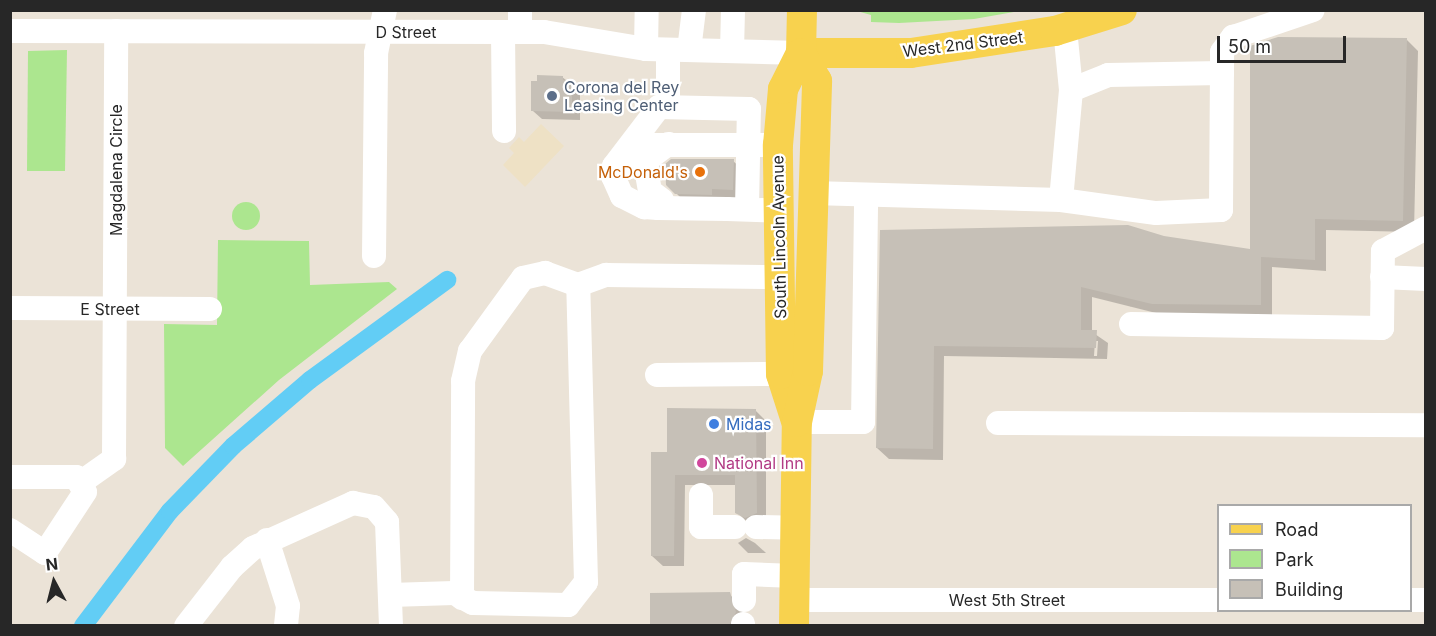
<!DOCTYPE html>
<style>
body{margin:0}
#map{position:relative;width:1436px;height:636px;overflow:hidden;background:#ebe3d7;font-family:Inter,sans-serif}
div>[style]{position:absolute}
.education>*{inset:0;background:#eee1c5}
.green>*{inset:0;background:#ace68f}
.round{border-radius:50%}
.shadow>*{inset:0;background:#0003}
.canal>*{height:18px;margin:-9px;padding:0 9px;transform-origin:9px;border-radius:9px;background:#62cdf5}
.building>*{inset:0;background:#c6c0b7}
.minor>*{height:24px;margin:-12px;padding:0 12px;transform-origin:12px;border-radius:12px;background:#fff}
.major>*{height:30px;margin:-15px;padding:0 15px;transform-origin:15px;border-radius:15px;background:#f8d24e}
.dots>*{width:16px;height:16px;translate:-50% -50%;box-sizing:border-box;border:3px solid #fff;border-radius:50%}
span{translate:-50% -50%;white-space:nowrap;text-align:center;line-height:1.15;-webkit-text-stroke:4.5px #fff;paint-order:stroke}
.street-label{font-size:16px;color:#272727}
.service-label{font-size:16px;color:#4e5e75}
.left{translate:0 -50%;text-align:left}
.food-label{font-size:16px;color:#c56008}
.right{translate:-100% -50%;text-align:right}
.shop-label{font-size:16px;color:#366cbe}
.hotel-label{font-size:16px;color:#b23c85}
.frame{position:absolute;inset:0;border:12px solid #272727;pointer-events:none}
.legend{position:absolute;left:1217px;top:504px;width:195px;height:108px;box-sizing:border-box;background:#fff;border:2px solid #a9a9a9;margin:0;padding:8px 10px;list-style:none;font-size:18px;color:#272727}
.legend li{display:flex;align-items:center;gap:12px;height:30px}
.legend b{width:30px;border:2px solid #a9a9a9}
.north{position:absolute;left:24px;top:552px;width:60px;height:60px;-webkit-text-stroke:4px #fff;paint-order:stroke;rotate:353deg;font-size:16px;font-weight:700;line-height:24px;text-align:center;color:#272727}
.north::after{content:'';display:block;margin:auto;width:21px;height:27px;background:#272727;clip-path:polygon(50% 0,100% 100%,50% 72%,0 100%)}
.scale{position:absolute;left:1217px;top:36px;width:129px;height:27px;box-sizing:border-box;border:3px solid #272727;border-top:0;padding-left:8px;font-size:18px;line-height:21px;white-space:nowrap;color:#272727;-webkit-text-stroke:4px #fff;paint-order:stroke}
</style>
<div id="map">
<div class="education">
<div style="clip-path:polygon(541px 124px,564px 146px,525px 187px,503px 165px,514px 153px,509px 148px,519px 137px,524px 142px)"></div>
</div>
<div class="green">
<div style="clip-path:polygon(857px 11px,1019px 11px,974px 19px,899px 23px,871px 22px,871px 15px)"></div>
<div style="clip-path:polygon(67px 50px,65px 171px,27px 171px,28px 51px)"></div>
<div class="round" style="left:232px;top:202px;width:28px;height:28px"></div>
<div style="clip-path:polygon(218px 240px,309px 241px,310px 285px,389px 282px,397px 289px,279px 380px,183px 466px,165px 448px,164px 324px,217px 325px)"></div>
</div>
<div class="shadow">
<div style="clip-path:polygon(evenodd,1407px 40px,1418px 51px,1414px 232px,1326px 230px,1326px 271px,1272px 267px,1272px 315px,1164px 315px,1092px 297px,1092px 332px,1108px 343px,1107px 359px,944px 356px,943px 460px,889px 459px,877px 448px,881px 231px,1163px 237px,1252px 251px,1407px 40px,1095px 341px,1098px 341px,1097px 356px,1094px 356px,1095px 341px)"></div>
<div style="clip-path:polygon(562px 77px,580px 91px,580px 120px,542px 119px,533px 111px)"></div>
<div style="clip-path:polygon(733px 161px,742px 169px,741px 198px,685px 202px,667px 184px)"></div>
<div style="clip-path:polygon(755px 410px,766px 421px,766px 523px,748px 523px,737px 512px,737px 485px,685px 485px,684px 566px,663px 566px,652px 556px,668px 453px)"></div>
<div style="clip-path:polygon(746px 538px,755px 543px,766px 553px,748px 553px,738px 543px)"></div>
<div style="clip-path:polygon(729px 594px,741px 606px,746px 626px,651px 626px)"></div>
</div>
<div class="canal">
<div style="left:83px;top:626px;width:144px;rotate:-52.9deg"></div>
<div style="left:170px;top:511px;width:91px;rotate:-45.9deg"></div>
<div style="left:233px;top:446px;width:101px;rotate:-40.6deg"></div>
<div style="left:310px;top:380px;width:170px;rotate:-36.1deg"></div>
</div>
<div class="building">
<div style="clip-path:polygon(1278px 37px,1407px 38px,1403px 221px,1315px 219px,1315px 260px,1261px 257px,1261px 305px,1152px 304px,1081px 287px,1081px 330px,1097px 330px,1096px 348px,934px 346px,933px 449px,876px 448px,880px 230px,1128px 225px,1164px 236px,1250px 249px,1250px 46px)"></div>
<div style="clip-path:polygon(537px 75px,563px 76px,563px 80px,572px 81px,572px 112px,531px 111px,531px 81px,537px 81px)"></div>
<div style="clip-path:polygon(671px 159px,734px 159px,733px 190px,712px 189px,712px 195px,675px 194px,666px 185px,665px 164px)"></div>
<div style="clip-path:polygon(667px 408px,756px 409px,757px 513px,745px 518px,735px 513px,735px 475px,675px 475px,674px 556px,651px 556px,651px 452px,667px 452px)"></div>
<div style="clip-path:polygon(730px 592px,736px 612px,729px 626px,650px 626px,650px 593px)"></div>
</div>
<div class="minor">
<div style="left:10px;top:31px;width:534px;rotate:0.11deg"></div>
<div style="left:544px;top:32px;width:103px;rotate:9.5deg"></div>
<div style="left:646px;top:49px;width:155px;rotate:1.5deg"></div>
<div style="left:503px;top:32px;width:99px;rotate:89.4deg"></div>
<div style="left:520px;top:32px;width:22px;rotate:-90deg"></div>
<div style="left:646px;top:49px;width:39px;rotate:-89deg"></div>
<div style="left:689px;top:50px;width:40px;rotate:-82.9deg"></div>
<div style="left:732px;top:51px;width:41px;rotate:-88.6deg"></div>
<div style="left:1071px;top:90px;width:40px;rotate:-22deg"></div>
<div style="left:1108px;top:75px;width:114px;rotate:-1deg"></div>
<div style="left:668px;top:107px;width:57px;rotate:-90deg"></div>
<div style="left:627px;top:168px;width:16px;rotate:-60deg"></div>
<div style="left:635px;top:154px;width:22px;rotate:-24deg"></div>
<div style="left:655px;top:145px;width:109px"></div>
<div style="left:812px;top:193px;width:249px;rotate:1.6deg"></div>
<div style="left:1061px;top:200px;width:96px;rotate:7.8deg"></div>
<div style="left:1156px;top:213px;width:65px;rotate:-2.6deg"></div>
<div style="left:1221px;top:210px;width:158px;rotate:-89.6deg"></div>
<div style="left:1222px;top:52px;width:19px;rotate:-54deg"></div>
<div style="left:1233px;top:37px;width:84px;rotate:-18.6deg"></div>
<div style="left:662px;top:200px;width:15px;rotate:-143deg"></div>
<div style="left:650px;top:191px;width:23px;rotate:-100deg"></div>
<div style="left:646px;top:168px;width:10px;rotate:-73deg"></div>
<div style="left:649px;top:158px;width:24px;rotate:-36deg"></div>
<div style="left:1061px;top:200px;width:110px;rotate:-84.8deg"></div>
<div style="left:1071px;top:90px;width:61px;rotate:-95.6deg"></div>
<div style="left:747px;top:209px;width:100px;rotate:-88.9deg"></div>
<div style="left:749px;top:109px;width:90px;rotate:-178.7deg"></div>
<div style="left:659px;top:107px;width:74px;rotate:127.3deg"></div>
<div style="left:614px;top:166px;width:10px;rotate:96deg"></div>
<div style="left:613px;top:176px;width:22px;rotate:66deg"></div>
<div style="left:622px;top:196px;width:25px;rotate:27deg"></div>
<div style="left:644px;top:207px;width:14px;rotate:4deg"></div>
<div style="left:658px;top:208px;width:69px;rotate:0.8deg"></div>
<div style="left:727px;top:209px;width:37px;rotate:2deg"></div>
<div style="left:764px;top:210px;width:15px;rotate:-4deg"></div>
<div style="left:374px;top:256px;width:203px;rotate:-89.4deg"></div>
<div style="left:376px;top:53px;width:44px;rotate:-78.2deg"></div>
<div style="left:1382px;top:277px;width:44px;rotate:2.6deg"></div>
<div style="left:10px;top:308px;width:200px;rotate:0.3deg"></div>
<div style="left:1131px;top:324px;width:251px;rotate:0.9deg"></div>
<div style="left:1382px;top:328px;width:77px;rotate:-89.3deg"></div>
<div style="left:1383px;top:251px;width:49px;rotate:-28.1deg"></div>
<div style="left:657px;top:375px;width:124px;rotate:-0.5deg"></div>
<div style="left:797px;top:422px;width:66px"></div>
<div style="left:863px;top:422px;width:227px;rotate:-89.2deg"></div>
<div style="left:998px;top:423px;width:428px;rotate:0.3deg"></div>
<div style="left:10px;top:477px;width:66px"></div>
<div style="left:76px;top:477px;width:17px;rotate:59deg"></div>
<div style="left:85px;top:492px;width:73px;rotate:123.3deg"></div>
<div style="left:45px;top:553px;width:42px;rotate:-146.7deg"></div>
<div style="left:80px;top:483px;width:42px;rotate:-35.2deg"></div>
<div style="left:114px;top:459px;width:428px;rotate:-89.7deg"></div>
<div style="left:701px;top:495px;width:32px;rotate:90deg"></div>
<div style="left:701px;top:527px;width:34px"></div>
<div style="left:756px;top:527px;width:39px;rotate:1deg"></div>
<div style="left:267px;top:540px;width:69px;rotate:72.3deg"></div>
<div style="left:288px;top:606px;width:19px;rotate:96deg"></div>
<div style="left:390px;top:595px;width:64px;rotate:-1.8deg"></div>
<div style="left:454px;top:593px;width:21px;rotate:28deg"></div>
<div style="left:473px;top:603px;width:95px;rotate:1.2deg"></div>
<div style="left:568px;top:605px;width:29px;rotate:-52deg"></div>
<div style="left:586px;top:582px;width:297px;rotate:-91.5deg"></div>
<div style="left:578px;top:285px;width:30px;rotate:-20deg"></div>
<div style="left:606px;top:275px;width:174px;rotate:0.7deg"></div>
<div style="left:462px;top:598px;width:217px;rotate:-89.7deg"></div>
<div style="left:463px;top:381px;width:31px;rotate:-77deg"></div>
<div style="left:470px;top:351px;width:90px;rotate:-54deg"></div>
<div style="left:523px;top:278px;width:23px;rotate:-13deg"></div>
<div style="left:545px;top:273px;width:35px;rotate:20deg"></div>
<div style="left:744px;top:600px;width:26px;rotate:-90deg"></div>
<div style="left:744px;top:574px;width:51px;rotate:2.2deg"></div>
<div style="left:795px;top:600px;width:423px"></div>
<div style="left:1410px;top:600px;width:16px"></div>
<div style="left:186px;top:626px;width:75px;rotate:-52.1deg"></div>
<div style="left:232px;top:567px;width:28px;rotate:-42deg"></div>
<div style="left:253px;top:548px;width:110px;rotate:-24.2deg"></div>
<div style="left:353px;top:503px;width:21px;rotate:11deg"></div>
<div style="left:374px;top:507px;width:20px;rotate:49deg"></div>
<div style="left:387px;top:522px;width:104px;rotate:87.8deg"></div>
<div style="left:743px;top:626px;width:2px;rotate:-90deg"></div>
</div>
<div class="major">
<div style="left:801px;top:53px;width:110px"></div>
<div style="left:911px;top:53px;width:146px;rotate:-8.7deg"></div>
<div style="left:1055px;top:31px;width:70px;rotate:-17.4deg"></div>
<div style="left:796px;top:421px;width:49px;rotate:-107.7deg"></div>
<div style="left:781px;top:374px;width:229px;rotate:-90.8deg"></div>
<div style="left:778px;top:145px;width:56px;rotate:-84.9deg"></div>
<div style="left:783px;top:89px;width:40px;rotate:-63.4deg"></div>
<div style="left:801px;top:53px;width:43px;rotate:-88.7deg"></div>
<div style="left:794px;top:626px;width:204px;rotate:-89.2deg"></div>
<div style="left:797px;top:422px;width:52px;rotate:-77.8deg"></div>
<div style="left:808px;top:371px;width:290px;rotate:-88.2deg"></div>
<div style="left:817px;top:81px;width:32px;rotate:-120deg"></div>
</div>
<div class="dots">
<div style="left:552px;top:96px;background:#5c6f8a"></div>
<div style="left:700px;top:172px;background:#e8710a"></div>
<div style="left:714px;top:424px;background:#3f7fe0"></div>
<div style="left:702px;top:463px;background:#d1479c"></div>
</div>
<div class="street-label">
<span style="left:406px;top:32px">D Street</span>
<span style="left:963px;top:44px;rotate:-7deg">West 2nd Street</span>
<span style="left:116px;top:170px;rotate:-90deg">Magdalena Circle</span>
<span style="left:779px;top:237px;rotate:-91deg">South Lincoln Avenue</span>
<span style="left:110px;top:309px">E Street</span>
<span style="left:1007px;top:600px">West 5th Street</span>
</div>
<div class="service-label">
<span class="left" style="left:564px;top:96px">Corona del Rey<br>Leasing Center</span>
</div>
<div class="food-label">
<span class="right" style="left:688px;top:172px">McDonald's</span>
</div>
<div class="shop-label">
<span class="left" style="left:726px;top:424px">Midas</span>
</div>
<div class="hotel-label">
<span class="left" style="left:714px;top:463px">National Inn</span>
</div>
<div class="frame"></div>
<ul class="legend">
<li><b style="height:8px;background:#f8d24e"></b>Road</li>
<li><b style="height:16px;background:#ace68f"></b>Park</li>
<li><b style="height:16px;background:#c6c0b7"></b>Building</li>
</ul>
<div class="north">N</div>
<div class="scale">50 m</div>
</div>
